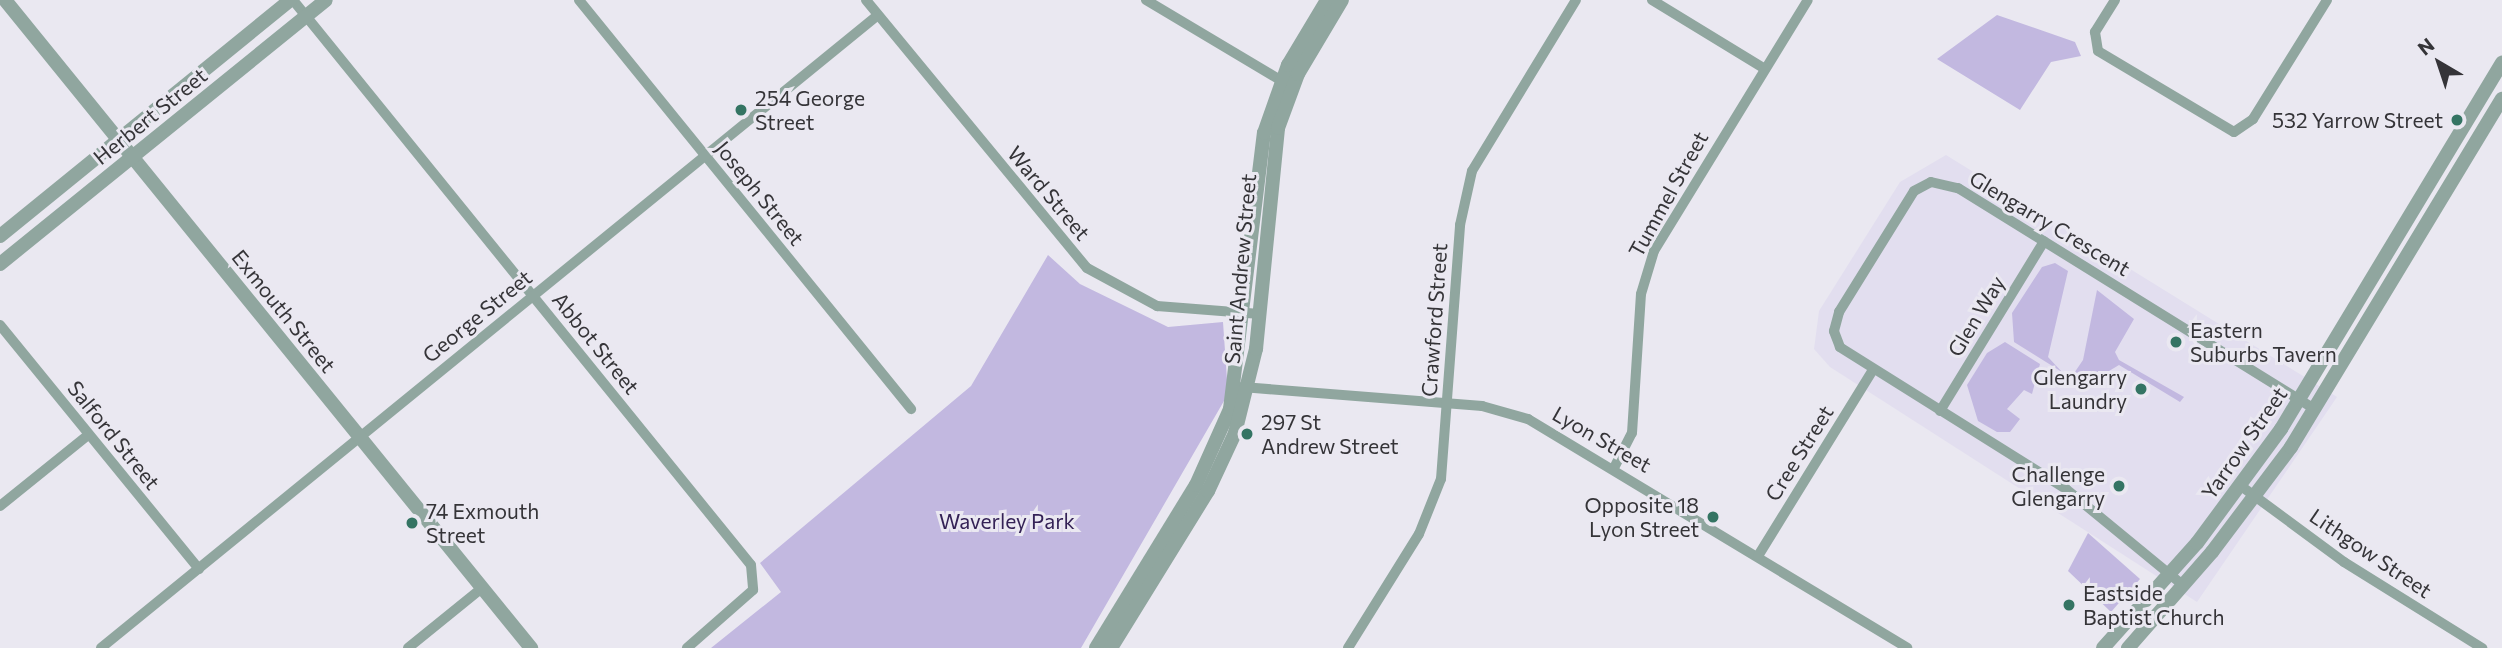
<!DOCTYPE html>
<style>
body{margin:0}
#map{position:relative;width:2502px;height:648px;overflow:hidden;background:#eae8f1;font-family:Commissioner,sans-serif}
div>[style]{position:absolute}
.built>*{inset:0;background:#e2deef}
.green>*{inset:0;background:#c2b8e0}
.minor>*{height:10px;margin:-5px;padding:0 5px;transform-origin:5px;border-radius:5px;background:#90a69f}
.tertiary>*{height:14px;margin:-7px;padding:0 7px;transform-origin:7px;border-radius:7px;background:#90a69f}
.dots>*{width:19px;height:19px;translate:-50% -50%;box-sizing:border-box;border:4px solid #eae8f1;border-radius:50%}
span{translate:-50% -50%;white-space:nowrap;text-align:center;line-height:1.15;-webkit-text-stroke:6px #eae8f1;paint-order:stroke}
.poi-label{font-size:21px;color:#353438}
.left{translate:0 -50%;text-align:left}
.right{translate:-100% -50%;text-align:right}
.street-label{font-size:21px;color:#353438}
.park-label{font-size:21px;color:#342256}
.north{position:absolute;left:2404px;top:28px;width:70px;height:70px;-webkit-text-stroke:5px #eae8f1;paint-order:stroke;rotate:321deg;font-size:19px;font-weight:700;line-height:28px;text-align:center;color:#353438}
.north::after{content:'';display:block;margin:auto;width:24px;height:32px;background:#353438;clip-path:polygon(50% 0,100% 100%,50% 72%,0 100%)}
</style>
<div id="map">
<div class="built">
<div style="clip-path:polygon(1946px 155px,2337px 397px,2197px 602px,1830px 367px,1814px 349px,1819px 311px,1900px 182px)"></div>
</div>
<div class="green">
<div style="clip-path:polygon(1997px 15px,2075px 42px,2081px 56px,2051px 62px,2020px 110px,1937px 59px)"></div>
<div style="clip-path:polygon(1048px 255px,1080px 284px,1168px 327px,1223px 322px,1228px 394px,1081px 648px,711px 648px,781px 592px,760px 563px,971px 386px)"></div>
<div style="clip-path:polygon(2055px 263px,2068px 271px,2048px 357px,2062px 372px,2014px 342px,2012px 313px,2042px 267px)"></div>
<div style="clip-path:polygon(2097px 290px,2134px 319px,2115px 352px,2119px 360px,2184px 397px,2180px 402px,2119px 365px,2089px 383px,2068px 382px,2083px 360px)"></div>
<div style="clip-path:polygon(2005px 342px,2040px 364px,2032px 394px,2024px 390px,2007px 409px,2020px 419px,2010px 432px,1997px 432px,1978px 421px,1967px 385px,1987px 353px)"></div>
<div style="clip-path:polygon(2088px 533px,2140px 579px,2111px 612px,2068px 571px)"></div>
</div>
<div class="minor">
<div style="left:293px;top:0;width:727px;rotate:50.97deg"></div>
<div style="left:751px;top:565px;width:25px;rotate:85deg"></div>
<div style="left:753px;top:590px;width:88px;rotate:138.7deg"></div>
<div style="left:579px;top:0;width:527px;rotate:50.93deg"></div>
<div style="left:866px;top:0;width:347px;rotate:50.5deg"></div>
<div style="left:1087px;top:268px;width:80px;rotate:28.5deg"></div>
<div style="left:1157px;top:306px;width:103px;rotate:4.4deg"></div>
<div style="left:1146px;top:0;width:164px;rotate:30.8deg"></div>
<div style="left:1652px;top:0;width:132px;rotate:31.4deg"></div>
<div style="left:2115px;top:0;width:38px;rotate:122deg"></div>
<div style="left:2095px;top:32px;width:19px;rotate:81deg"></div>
<div style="left:2098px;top:51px;width:158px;rotate:30.8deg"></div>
<div style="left:2234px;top:132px;width:23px;rotate:-34deg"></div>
<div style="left:2253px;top:119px;width:140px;rotate:-58.1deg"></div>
<div style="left:0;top:325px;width:315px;rotate:50.8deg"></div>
<div style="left:1242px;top:387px;width:241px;rotate:4.5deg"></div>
<div style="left:1482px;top:406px;width:48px;rotate:15.8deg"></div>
<div style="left:1528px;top:419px;width:443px;rotate:31.1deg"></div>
<div style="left:1940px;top:411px;width:199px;rotate:-58.5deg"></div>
<div style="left:1614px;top:468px;width:39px;rotate:-63deg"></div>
<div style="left:1632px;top:433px;width:139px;rotate:-86.3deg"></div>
<div style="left:1641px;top:294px;width:45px;rotate:-73.2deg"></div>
<div style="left:1654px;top:251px;width:294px;rotate:-58.5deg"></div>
<div style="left:2241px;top:486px;width:128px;rotate:36.4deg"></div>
<div style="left:2344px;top:562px;width:163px;rotate:31.9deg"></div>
<div style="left:0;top:506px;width:113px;rotate:-38.9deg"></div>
<div style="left:1758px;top:556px;width:219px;rotate:-58.3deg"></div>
<div style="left:2184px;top:586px;width:153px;rotate:-140.6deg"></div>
<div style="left:2066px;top:489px;width:267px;rotate:-147.9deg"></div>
<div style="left:1840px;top:347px;width:17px;rotate:-111deg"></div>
<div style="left:1834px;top:331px;width:20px;rotate:-75deg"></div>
<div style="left:1839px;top:312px;width:142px;rotate:-58.2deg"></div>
<div style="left:1914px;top:191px;width:19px;rotate:-28deg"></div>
<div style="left:1931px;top:182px;width:28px;rotate:13deg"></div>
<div style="left:1958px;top:188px;width:420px;rotate:31.8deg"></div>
<div style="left:101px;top:648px;width:1002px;rotate:-39.17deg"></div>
<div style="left:408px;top:648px;width:95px;rotate:-39deg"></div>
<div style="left:1348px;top:648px;width:134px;rotate:-58.1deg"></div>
<div style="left:1419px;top:534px;width:59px;rotate:-68.2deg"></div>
<div style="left:1441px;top:479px;width:255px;rotate:-85.7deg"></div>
<div style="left:1460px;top:225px;width:55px;rotate:-77.5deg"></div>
<div style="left:1472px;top:171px;width:200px;rotate:-58.7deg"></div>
</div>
<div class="tertiary">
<div style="left:5px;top:0;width:835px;rotate:50.93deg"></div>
<div style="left:0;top:236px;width:374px;rotate:-39.1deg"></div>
<div style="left:0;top:264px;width:419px;rotate:-39deg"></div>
<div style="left:1096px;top:648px;width:191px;rotate:-58.5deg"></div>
<div style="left:1196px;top:485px;width:83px;rotate:-65.9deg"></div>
<div style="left:1230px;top:409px;width:278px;rotate:-83deg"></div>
<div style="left:1264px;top:133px;width:72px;rotate:-70.6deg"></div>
<div style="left:1288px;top:65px;width:76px;rotate:-59deg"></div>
<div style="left:1111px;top:648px;width:185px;rotate:-58.3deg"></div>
<div style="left:1208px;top:491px;width:64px;rotate:-65deg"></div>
<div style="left:1235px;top:433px;width:87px;rotate:-76deg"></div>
<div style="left:1256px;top:349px;width:222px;rotate:-84.3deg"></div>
<div style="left:1278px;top:128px;width:58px;rotate:-69.7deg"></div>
<div style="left:1298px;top:74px;width:86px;rotate:-59.3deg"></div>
<div style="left:2103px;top:648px;width:141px;rotate:-48.2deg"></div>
<div style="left:2197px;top:543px;width:142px;rotate:-53.6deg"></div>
<div style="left:2281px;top:429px;width:428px;rotate:-58.9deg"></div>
<div style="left:2128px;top:648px;width:128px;rotate:-48.8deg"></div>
<div style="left:2212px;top:552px;width:131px;rotate:-53deg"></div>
<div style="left:2291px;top:447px;width:407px;rotate:-58.8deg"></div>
</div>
<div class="dots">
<div style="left:741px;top:110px;background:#347463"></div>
<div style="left:2457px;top:120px;background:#347463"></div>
<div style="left:2176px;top:342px;background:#347463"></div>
<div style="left:2141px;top:389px;background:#347463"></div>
<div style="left:1247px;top:434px;background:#347463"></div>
<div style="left:2119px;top:486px;background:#347463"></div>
<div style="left:1713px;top:517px;background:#347463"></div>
<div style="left:412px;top:523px;background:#347463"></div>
<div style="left:2069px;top:605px;background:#347463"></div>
</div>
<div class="poi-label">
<span class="left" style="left:755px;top:110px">254 George<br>Street</span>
<span class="right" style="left:2443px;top:120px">532 Yarrow Street</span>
<span class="left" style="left:2190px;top:342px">Eastern<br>Suburbs Tavern</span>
<span class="right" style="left:2127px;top:389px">Glengarry<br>Laundry</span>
<span class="left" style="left:1261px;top:434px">297 St<br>Andrew Street</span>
<span class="right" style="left:2105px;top:486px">Challenge<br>Glengarry</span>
<span class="right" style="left:1699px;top:517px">Opposite 18<br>Lyon Street</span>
<span class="left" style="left:426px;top:523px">74 Exmouth<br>Street</span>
<span class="left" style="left:2083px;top:605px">Eastside<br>Baptist Church</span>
</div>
<div class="street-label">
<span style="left:150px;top:116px;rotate:-39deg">Herbert Street</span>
<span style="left:760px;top:193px;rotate:51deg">Joseph Street</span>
<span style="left:1049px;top:193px;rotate:50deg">Ward Street</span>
<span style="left:1668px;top:194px;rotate:-61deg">Tummel Street</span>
<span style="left:2050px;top:223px;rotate:31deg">Glengarry Crescent</span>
<span style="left:1240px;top:269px;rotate:-85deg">Saint Andrew Street</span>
<span style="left:284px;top:311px;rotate:51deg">Exmouth Street</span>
<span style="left:477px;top:316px;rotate:-39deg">George Street</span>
<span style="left:1976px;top:316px;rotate:-59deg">Glen Way</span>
<span style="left:1434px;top:320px;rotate:-86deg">Crawford Street</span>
<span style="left:596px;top:343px;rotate:51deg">Abbot Street</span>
<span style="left:114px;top:435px;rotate:51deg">Salford Street</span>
<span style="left:1602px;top:439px;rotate:30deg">Lyon Street</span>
<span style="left:2244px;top:443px;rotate:-55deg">Yarrow Street</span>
<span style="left:1799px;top:453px;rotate:-58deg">Cree Street</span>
<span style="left:2371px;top:553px;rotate:34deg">Lithgow Street</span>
</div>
<div class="park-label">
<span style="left:1007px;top:521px">Waverley Park</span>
</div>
<div class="north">N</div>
</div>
